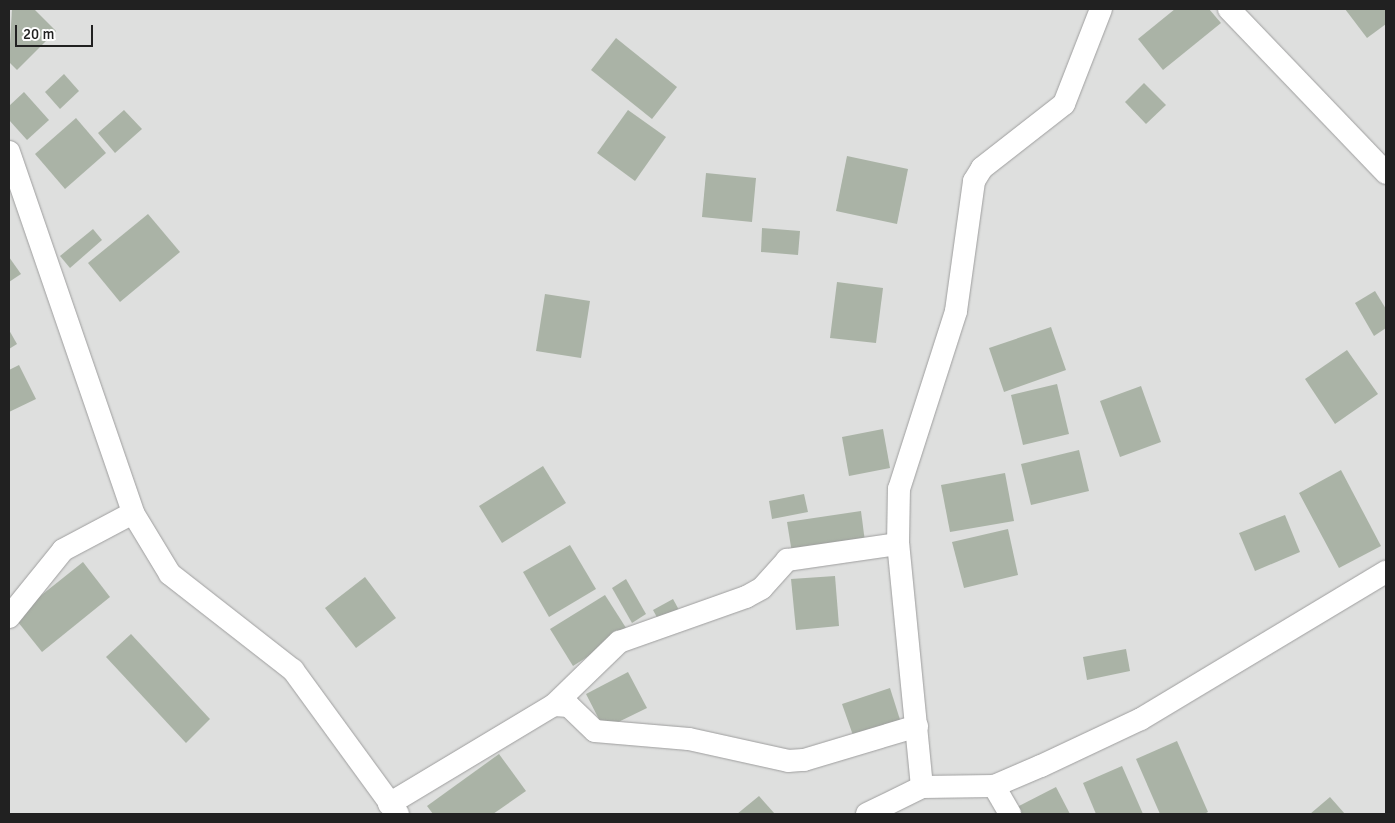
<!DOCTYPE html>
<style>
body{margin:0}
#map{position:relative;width:1395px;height:823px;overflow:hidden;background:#e8f1e7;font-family:Signika,sans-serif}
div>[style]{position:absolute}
.residential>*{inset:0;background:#dedfde}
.building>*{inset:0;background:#aab3a6}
.roads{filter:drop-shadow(0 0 1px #9e9e9e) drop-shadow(0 0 1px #9e9e9e)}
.minor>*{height:22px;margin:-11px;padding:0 11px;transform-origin:11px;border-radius:11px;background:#fff}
span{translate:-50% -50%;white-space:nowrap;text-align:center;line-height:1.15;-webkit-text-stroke:4px #fff;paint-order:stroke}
.frame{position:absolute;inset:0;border:10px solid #212121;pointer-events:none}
.scale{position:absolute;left:15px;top:25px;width:78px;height:22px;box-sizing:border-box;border:2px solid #212121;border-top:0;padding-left:6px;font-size:15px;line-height:18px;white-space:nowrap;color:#212121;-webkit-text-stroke:4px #fff;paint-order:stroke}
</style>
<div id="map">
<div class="residential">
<div style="clip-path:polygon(9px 9px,1386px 9px,1386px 814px,9px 814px)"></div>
</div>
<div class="building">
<div style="clip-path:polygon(12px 9px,34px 9px,56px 31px,17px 70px,9px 62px)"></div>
<div style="clip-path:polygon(1175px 9px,1209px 9px,1221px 23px,1163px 70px,1138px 39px)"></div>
<div style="clip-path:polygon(1345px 9px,1386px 9px,1386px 24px,1367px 38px)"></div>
<div style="clip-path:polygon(616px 38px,677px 87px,652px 119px,591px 70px)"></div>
<div style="clip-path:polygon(64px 74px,79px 91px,60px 109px,45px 92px)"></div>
<div style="clip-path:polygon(1144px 83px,1166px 105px,1146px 124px,1125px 102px)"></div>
<div style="clip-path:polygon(24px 92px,49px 120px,27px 140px,9px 120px,9px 106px)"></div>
<div style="clip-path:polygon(124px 110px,142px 129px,115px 153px,98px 133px)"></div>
<div style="clip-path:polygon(628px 110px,666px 137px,635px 181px,597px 153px)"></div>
<div style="clip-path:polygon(76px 118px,106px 153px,65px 189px,35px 154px)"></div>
<div style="clip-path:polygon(847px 156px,908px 169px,897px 224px,836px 211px)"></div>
<div style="clip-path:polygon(706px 173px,756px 178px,752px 222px,702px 217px)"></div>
<div style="clip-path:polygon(148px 214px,180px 252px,120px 302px,88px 263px)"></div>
<div style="clip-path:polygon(762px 228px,800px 231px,798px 255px,761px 252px)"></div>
<div style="clip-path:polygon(93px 229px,102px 240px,70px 268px,60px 256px)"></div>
<div style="clip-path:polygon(9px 257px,21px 274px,9px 282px)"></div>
<div style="clip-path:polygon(837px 282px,883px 288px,876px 343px,830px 338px)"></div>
<div style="clip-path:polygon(1375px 291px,1386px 309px,1386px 328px,1374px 336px,1355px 303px)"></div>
<div style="clip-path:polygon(545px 294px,590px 301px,581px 358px,536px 351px)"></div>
<div style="clip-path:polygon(1051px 327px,1066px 370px,1004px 392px,989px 348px)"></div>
<div style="clip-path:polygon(9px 330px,17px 344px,9px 349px)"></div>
<div style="clip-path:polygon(1347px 350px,1378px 394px,1335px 424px,1305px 379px)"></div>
<div style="clip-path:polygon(19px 365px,36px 399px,9px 412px,9px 370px)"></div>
<div style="clip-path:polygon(1057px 384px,1069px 434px,1023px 445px,1011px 395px)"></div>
<div style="clip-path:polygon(1141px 386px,1161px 442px,1120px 457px,1100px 401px)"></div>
<div style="clip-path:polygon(883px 429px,890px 468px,849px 476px,842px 437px)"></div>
<div style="clip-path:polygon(1079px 450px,1089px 491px,1031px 505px,1021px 464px)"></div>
<div style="clip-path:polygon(543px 466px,566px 503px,502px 543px,479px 506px)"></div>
<div style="clip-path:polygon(1341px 470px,1381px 546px,1339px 568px,1299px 493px)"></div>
<div style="clip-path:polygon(1005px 473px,1014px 521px,950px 532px,941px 485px)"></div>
<div style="clip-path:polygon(804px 494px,808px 512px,772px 519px,769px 501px)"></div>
<div style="clip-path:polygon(861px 511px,865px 542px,792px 553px,787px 522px)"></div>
<div style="clip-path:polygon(1285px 515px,1300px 552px,1255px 571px,1239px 533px)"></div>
<div style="clip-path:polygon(1008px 529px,1018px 575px,964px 588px,952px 542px)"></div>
<div style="clip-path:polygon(570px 545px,596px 589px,549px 617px,523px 572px)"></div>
<div style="clip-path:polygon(83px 562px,110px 597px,42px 652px,14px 617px)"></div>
<div style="clip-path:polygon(835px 576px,839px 626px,796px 630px,791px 579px)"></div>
<div style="clip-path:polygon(365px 577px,396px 618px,356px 648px,325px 608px)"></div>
<div style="clip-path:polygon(626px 579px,646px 614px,632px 623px,612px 588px)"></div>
<div style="clip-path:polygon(605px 595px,628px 631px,573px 666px,550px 629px)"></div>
<div style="clip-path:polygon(673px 599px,679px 610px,659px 621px,653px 610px)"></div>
<div style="clip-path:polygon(131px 634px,210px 719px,186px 743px,106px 657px)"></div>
<div style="clip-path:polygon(1126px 649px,1130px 671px,1087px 680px,1083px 657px)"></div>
<div style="clip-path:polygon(628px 672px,647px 708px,604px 729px,586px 694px)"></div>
<div style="clip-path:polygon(890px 688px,902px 726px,855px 741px,842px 704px)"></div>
<div style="clip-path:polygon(1177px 741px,1208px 812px,1204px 814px,1160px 814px,1136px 759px)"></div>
<div style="clip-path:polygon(499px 754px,526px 791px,493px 814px,433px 814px,427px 806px)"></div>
<div style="clip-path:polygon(1122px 766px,1143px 814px,1096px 814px,1083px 783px)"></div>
<div style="clip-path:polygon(1056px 787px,1070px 814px,1020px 814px,1017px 807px)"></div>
<div style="clip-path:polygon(759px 796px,775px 814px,737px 814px)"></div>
<div style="clip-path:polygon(1330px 797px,1345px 814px,1310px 814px)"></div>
</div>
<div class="roads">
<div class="minor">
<div style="left:1229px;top:9px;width:227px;rotate:46.2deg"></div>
<div style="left:9px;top:152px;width:382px;rotate:71deg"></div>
<div style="left:133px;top:513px;width:71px;rotate:58.8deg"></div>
<div style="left:170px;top:574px;width:156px;rotate:38deg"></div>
<div style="left:293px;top:670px;width:178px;rotate:53.9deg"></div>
<div style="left:9px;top:617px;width:86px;rotate:-51.1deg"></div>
<div style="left:63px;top:550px;width:79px;rotate:-27.9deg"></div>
<div style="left:554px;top:705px;width:91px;rotate:-44.1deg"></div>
<div style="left:619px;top:642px;width:135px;rotate:-19.5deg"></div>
<div style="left:746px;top:597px;width:18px;rotate:-29deg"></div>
<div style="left:762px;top:588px;width:38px;rotate:-48deg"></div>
<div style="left:787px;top:560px;width:112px;rotate:-8.2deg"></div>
<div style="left:994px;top:786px;width:32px;rotate:60deg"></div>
<div style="left:922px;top:787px;width:244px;rotate:-95.6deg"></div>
<div style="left:898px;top:544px;width:55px;rotate:-89deg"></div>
<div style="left:899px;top:489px;width:187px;rotate:-72.2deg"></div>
<div style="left:956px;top:311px;width:131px;rotate:-82.1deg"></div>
<div style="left:974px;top:181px;width:15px;rotate:-58deg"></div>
<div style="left:982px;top:168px;width:104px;rotate:-38deg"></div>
<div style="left:1064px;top:104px;width:102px;rotate:-68.7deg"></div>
<div style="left:389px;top:804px;width:192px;rotate:-31deg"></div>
<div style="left:554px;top:705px;width:15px;rotate:4deg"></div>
<div style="left:569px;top:706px;width:36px;rotate:44deg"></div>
<div style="left:595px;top:731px;width:94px;rotate:4.9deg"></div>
<div style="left:689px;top:739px;width:101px;rotate:12.5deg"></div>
<div style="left:788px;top:761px;width:16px;rotate:-4deg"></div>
<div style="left:804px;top:760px;width:118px;rotate:-16.7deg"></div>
<div style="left:867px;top:814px;width:61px;rotate:-26.1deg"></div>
<div style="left:922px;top:787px;width:72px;rotate:-0.8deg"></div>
<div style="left:994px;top:786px;width:51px;rotate:-23.1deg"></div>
<div style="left:1041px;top:766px;width:110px;rotate:-25.2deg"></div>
<div style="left:1141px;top:719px;width:286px;rotate:-31deg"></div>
</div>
</div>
<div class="frame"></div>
<div class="scale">20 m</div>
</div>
